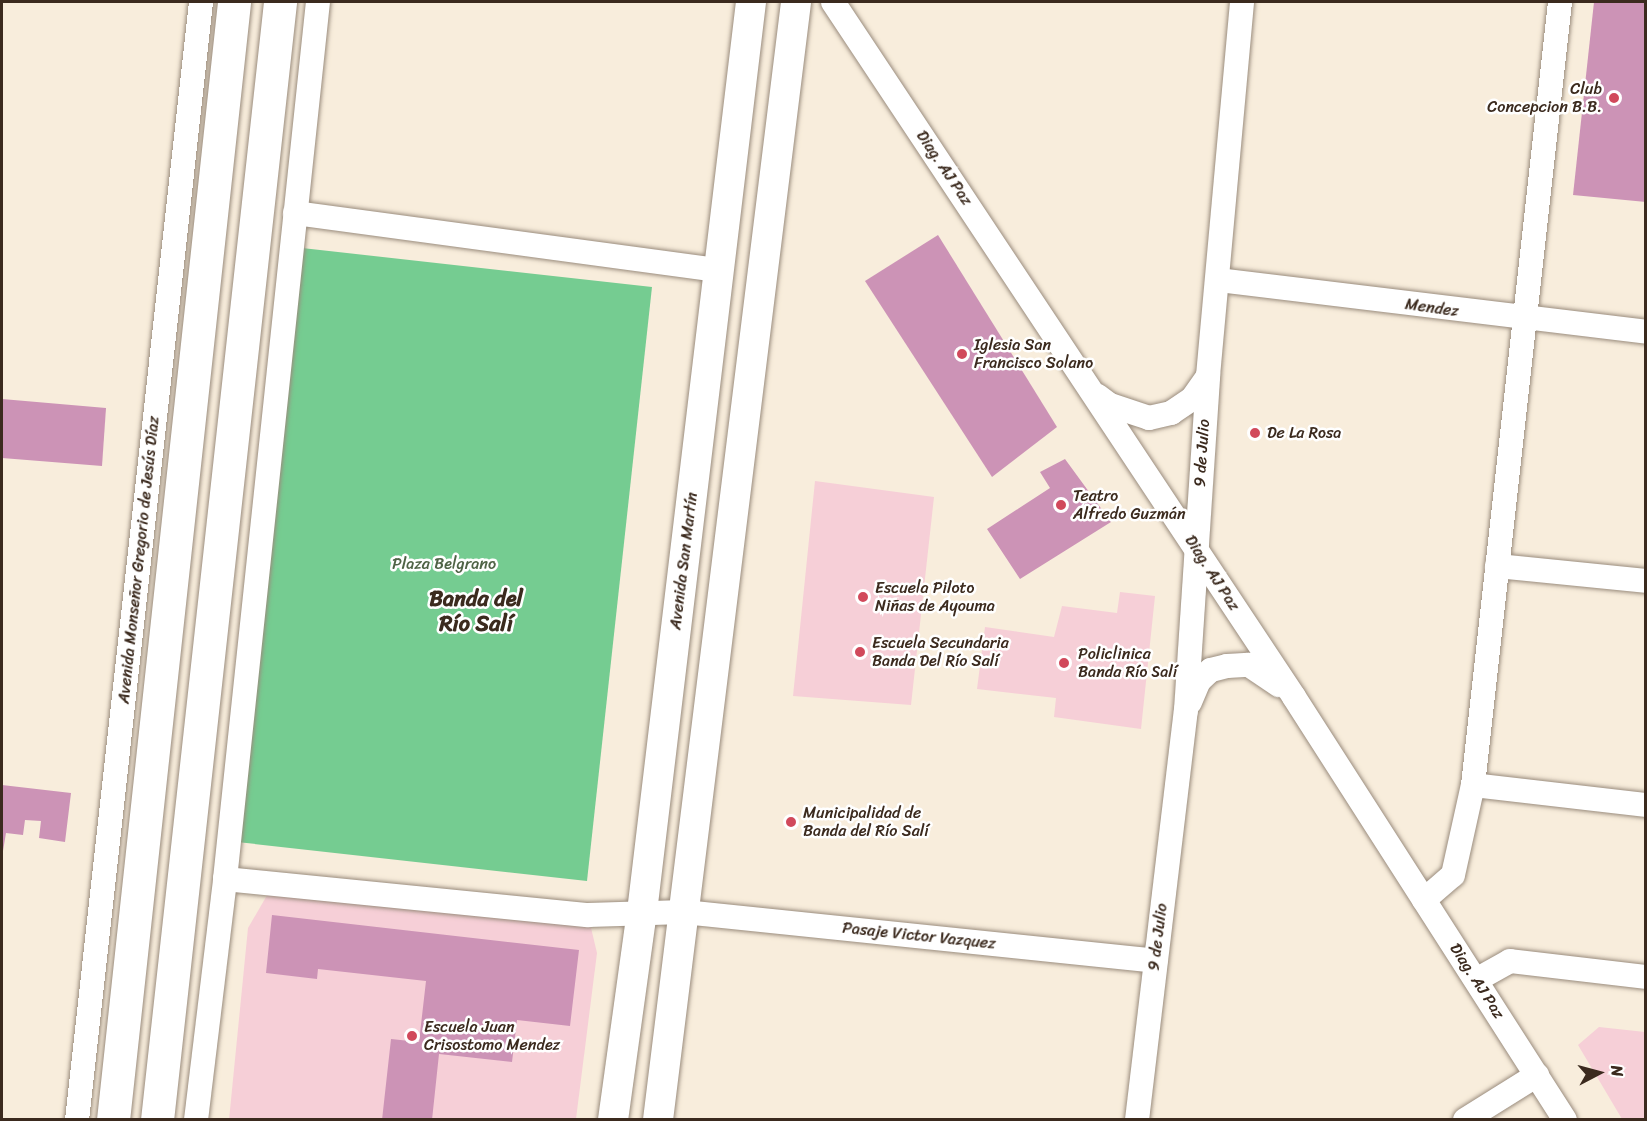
<!DOCTYPE html>
<meta charset="utf-8">
<style>
body{margin:0}
#map{position:relative;width:1647px;height:1121px;overflow:hidden;background:#f8eddc;font-family:Sriracha,sans-serif}
div>[style]{position:absolute}
.built>*{inset:0;background:#f6cfd7}
.green>*{inset:0;background:#75cc91}
.building>*{inset:0;background:#cc93b6}
.roads{filter:drop-shadow(0 0 2px #9a8c7d) drop-shadow(0 0 2px #9a8c7d)}
.minor>*{height:24px;margin:-12px;padding:0 12px;transform-origin:12px;border-radius:12px;background:#fff}
.tertiary>*{height:30px;margin:-15px;padding:0 15px;transform-origin:15px;border-radius:15px;background:#fff}
.primary>*{height:33px;margin:-16.5px;padding:0 16.5px;transform-origin:16.5px;border-radius:16.5px;background:#fff}
.dots>*{width:16px;height:16px;translate:-50% -50%;box-sizing:border-box;border:3px solid #fff;border-radius:50%}
span{translate:-50% -50%;white-space:nowrap;text-align:center;line-height:1.15;-webkit-text-stroke:5px #fff;paint-order:stroke}
.poi-label{font-size:16px;color:#3b2a1e}
.right{translate:-100% -50%;text-align:right}
.left{translate:0 -50%;text-align:left}
.street-label{font-size:16px;color:#3b2a1e}
.park-label{font-size:16px;color:#4f6346}
.district-label{font-size:22px;color:#3b2a1e;font-weight:700}
.frame{position:absolute;inset:0;border:3px solid #3b2a1e;pointer-events:none}
.north{position:absolute;left:1569px;top:1043px;width:60px;height:60px;-webkit-text-stroke:4px #fff;paint-order:stroke;rotate:84deg;font-size:16px;font-weight:700;line-height:24px;text-align:center;color:#3b2a1e}
.north::after{content:'';display:block;margin:auto;width:21px;height:27px;background:#3b2a1e;clip-path:polygon(50% 0,100% 100%,50% 72%,0 100%)}
</style>
<div id="map">
<div class="built">
<div style="clip-path:polygon(815px 481px,934px 497px,911px 705px,793px 696px)"></div>
<div style="clip-path:polygon(1120px 592px,1155px 596px,1141px 729px,1054px 717px,1056px 698px,977px 689px,985px 627px,1054px 637px,1062px 606px,1117px 613px)"></div>
<div style="clip-path:polygon(273px 885px,588px 915px,597px 953px,576px 1119px,229px 1120px,248px 928px)"></div>
<div style="clip-path:polygon(1599px 1027px,1645px 1032px,1645px 1119px,1622px 1119px,1578px 1045px)"></div>
</div>
<div class="green">
<div style="clip-path:polygon(302px 248px,652px 287px,587px 881px,237px 842px)"></div>
</div>
<div class="building">
<div style="clip-path:polygon(1594px 2px,1646px 2px,1646px 202px,1573px 195px)"></div>
<div style="clip-path:polygon(938px 235px,1057px 427px,992px 477px,865px 281px)"></div>
<div style="clip-path:polygon(2px 399px,106px 408px,102px 466px,2px 458px)"></div>
<div style="clip-path:polygon(1065px 459px,1111px 522px,1020px 579px,987px 529px,1050px 488px,1040px 472px)"></div>
<div style="clip-path:polygon(2px 785px,71px 793px,65px 842px,39px 838px,41px 821px,25px 820px,23px 835px,6px 833px,2px 857px)"></div>
<div style="clip-path:polygon(272px 915px,579px 950px,570px 1026px,517px 1020px,512px 1062px,439px 1054px,432px 1120px,382px 1120px,391px 1039px,419px 1042px,426px 981px,318px 969px,317px 979px,266px 973px)"></div>
</div>
<div class="roads">
<div class="minor">
<div style="left:833px;top:2px;width:834px;rotate:56.44deg"></div>
<div style="left:1294px;top:697px;width:502px;rotate:57.35deg"></div>
<div style="left:295px;top:213px;width:428px;rotate:7.7deg"></div>
<div style="left:1219px;top:280px;width:430px;rotate:6.9deg"></div>
<div style="left:1098px;top:396px;width:15px;rotate:37deg"></div>
<div style="left:1110px;top:405px;width:41px;rotate:18.4deg"></div>
<div style="left:1149px;top:418px;width:23px;rotate:-13deg"></div>
<div style="left:1171px;top:413px;width:25px;rotate:-34deg"></div>
<div style="left:1192px;top:399px;width:28px;rotate:-55deg"></div>
<div style="left:1497px;top:566px;width:150px;rotate:5.7deg"></div>
<div style="left:1190px;top:702px;width:23px;rotate:-67deg"></div>
<div style="left:1199px;top:681px;width:16px;rotate:-43deg"></div>
<div style="left:1211px;top:670px;width:16px;rotate:-14deg"></div>
<div style="left:1227px;top:666px;width:22px;rotate:-3deg"></div>
<div style="left:1249px;top:665px;width:36px;rotate:34deg"></div>
<div style="left:1473px;top:785px;width:174px;rotate:6.6deg"></div>
<div style="left:225px;top:879px;width:365px;rotate:5.7deg"></div>
<div style="left:588px;top:915px;width:96px;rotate:-1.8deg"></div>
<div style="left:684px;top:912px;width:474px;rotate:5.9deg"></div>
<div style="left:1424px;top:900px;width:38px;rotate:-41deg"></div>
<div style="left:1453px;top:875px;width:92px;rotate:-77.5deg"></div>
<div style="left:1473px;top:785px;width:788px;rotate:-83.66deg"></div>
<div style="left:1476px;top:980px;width:39px;rotate:-29deg"></div>
<div style="left:1510px;top:961px;width:137px;rotate:6.7deg"></div>
<div style="left:77px;top:1120px;width:1125px;rotate:-83.67deg"></div>
<div style="left:196px;top:1120px;width:243px;rotate:-83.1deg"></div>
<div style="left:225px;top:879px;width:882px;rotate:-83.95deg"></div>
<div style="left:1137px;top:1120px;width:413px;rotate:-83.2deg"></div>
<div style="left:1186px;top:710px;width:335px;rotate:-86.2deg"></div>
<div style="left:1208px;top:376px;width:376px;rotate:-84.8deg"></div>
<div style="left:1465px;top:1120px;width:85px;rotate:-32deg"></div>
</div>
<div class="tertiary">
<div style="left:613px;top:1120px;width:210px;rotate:-82.1deg"></div>
<div style="left:642px;top:912px;width:917px;rotate:-83.17deg"></div>
<div style="left:658px;top:1120px;width:1126px;rotate:-82.96deg"></div>
</div>
<div class="primary">
<div style="left:113px;top:1120px;width:1125px;rotate:-83.82deg"></div>
<div style="left:157px;top:1120px;width:1125px;rotate:-83.72deg"></div>
</div>
</div>
<div class="dots">
<div style="left:1614px;top:98px;background:#d1495b"></div>
<div style="left:962px;top:354px;background:#d1495b"></div>
<div style="left:1255px;top:433px;background:#d1495b"></div>
<div style="left:1061px;top:505px;background:#d1495b"></div>
<div style="left:863px;top:597px;background:#d1495b"></div>
<div style="left:860px;top:652px;background:#d1495b"></div>
<div style="left:1064px;top:663px;background:#d1495b"></div>
<div style="left:791px;top:822px;background:#d1495b"></div>
<div style="left:412px;top:1036px;background:#d1495b"></div>
</div>
<div class="poi-label">
<span class="right" style="left:1602px;top:98px">Club<br>Concepcion B.B.</span>
<span class="left" style="left:974px;top:354px">Iglesia San<br>Francisco Solano</span>
<span class="left" style="left:1267px;top:433px">De La Rosa</span>
<span class="left" style="left:1073px;top:505px">Teatro<br>Alfredo Guzmán</span>
<span class="left" style="left:875px;top:597px">Escuela Piloto<br>Niñas de Ayouma</span>
<span class="left" style="left:872px;top:652px">Escuela Secundaria<br>Banda Del Río Salí</span>
<span class="left" style="left:1078px;top:663px">Policlinica<br>Banda Río Salí</span>
<span class="left" style="left:803px;top:822px">Municipalidad de<br>Banda del Río Salí</span>
<span class="left" style="left:424px;top:1036px">Escuela Juan<br>Crisostomo Mendez</span>
</div>
<div class="street-label">
<span style="left:944px;top:168px;rotate:56deg">Diag. AJ Paz</span>
<span style="left:1432px;top:308px;rotate:8deg">Mendez</span>
<span style="left:1202px;top:453px;rotate:-86deg">9 de Julio</span>
<span style="left:139px;top:560px;rotate:-84deg">Avenida Monseñor Gregorio de Jesús Díaz</span>
<span style="left:684px;top:561px;rotate:-83deg">Avenida San Martín</span>
<span style="left:1212px;top:573px;rotate:57deg">Diag. AJ Paz</span>
<span style="left:919px;top:936px;rotate:6deg">Pasaje Victor Vazquez</span>
<span style="left:1158px;top:937px;rotate:-83deg">9 de Julio</span>
<span style="left:1477px;top:981px;rotate:57deg">Diag. AJ Paz</span>
</div>
<div class="park-label">
<span style="left:444px;top:564px">Plaza Belgrano</span>
</div>
<div class="district-label">
<span style="left:476px;top:611px">Banda del<br>Río Salí</span>
</div>
<div class="frame"></div>
<div class="north">N</div>
</div>
